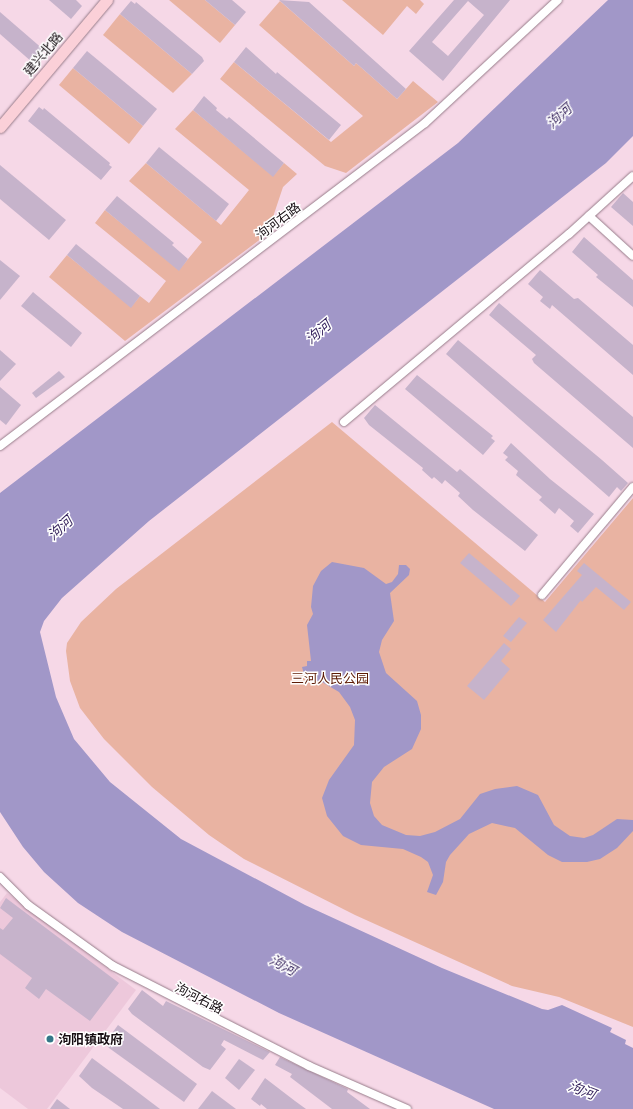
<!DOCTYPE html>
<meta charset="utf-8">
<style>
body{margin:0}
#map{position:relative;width:633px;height:1109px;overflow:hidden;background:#f6d8e7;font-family:Cabin,"Noto Sans SC",sans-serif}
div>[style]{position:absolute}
.built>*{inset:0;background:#edc8db}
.green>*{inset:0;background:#e9b3a2}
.water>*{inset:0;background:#a197c8}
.building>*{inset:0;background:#c6b3cb}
.roads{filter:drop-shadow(0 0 1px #977c8a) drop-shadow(0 0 1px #977c8a)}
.street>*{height:8px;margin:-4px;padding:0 4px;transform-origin:4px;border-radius:4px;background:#fff}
.secondary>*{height:11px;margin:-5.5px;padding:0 5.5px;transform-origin:5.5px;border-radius:5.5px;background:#fbd0d8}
.dots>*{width:11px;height:11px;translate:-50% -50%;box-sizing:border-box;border:2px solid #fff;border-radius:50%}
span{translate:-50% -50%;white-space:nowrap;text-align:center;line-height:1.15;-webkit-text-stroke:3px #fff;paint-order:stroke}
.street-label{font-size:13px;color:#160d12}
.park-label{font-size:13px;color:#5d1b04}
.poi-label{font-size:13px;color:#160d12;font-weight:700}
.left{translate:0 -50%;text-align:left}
.water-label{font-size:14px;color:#321f5a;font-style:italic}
</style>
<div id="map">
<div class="built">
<div style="clip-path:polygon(7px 893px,136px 990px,47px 1109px,28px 1109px,0 1088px,0 902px)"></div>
</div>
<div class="green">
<div style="clip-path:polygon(169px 0,205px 0,235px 25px,220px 43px)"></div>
<div style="clip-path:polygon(342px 0,420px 0,424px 4px,416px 14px,407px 6px,383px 35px)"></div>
<div style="clip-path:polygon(280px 1px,354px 66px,356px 63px,397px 99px,413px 81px,438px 102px,346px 173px,325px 166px,220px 79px,234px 62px,331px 142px,363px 116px,259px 25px)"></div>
<div style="clip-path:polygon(120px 14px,192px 74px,173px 93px,103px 35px)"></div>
<div style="clip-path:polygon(73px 68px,143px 126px,129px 144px,59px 85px)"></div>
<div style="clip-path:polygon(193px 110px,273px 176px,284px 163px,297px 174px,283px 187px,274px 214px,274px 229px,125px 341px,49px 277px,67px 255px,131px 307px,140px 296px,149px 303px,166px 281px,95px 223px,105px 210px,179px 270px,202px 242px,129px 181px,146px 163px,221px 225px,249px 190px,175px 129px)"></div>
<div style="clip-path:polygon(332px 422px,545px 602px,633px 498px,633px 1027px,559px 997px,512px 986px,355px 915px,244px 859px,209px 835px,152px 787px,104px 739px,80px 708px,70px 681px,66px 651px,67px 643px,81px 622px,116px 589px)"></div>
</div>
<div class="water">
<div style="clip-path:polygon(608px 0,633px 0,633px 136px,606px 163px,149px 521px,62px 598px,44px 621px,40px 632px,56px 697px,74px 739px,110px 782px,181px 839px,305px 905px,442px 968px,542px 1009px,548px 1010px,562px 1005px,612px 1028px,610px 1032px,626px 1040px,625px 1044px,633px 1048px,633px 1109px,494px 1109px,279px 1013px,122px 932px,78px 903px,44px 872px,23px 847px,0 812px,0 493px,458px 143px)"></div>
<div style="clip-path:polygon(332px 562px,364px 568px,386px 584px,392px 582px,398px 574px,399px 565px,406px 565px,410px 569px,409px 575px,390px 593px,394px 621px,382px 640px,379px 652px,386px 673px,417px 701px,421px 715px,421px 729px,412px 749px,384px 767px,372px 782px,370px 803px,374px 816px,382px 825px,406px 835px,420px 836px,435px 832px,460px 819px,480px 794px,495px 789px,517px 786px,538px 795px,554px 825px,570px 836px,584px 838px,593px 835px,617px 819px,633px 820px,633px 831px,617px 848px,600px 859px,587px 862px,562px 862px,548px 855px,515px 828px,492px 823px,469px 834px,450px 855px,446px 862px,443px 882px,436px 895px,427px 892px,433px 875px,428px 862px,421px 857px,403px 849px,361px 845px,343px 836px,327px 816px,322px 798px,329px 780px,354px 745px,355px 720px,350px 707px,339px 692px,322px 682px,305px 678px,302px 667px,307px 666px,307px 661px,311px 661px,307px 625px,313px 614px,311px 607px,313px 586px,321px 571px)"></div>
</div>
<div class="building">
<div style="clip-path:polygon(49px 0,76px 0,82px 6px,71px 19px)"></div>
<div style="clip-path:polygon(205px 0,232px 0,246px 12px,235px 25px)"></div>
<div style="clip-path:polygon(279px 0,309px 2px,406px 89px,397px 99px,356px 63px,354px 66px)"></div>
<div style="clip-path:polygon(evenodd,454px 0,510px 0,443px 81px,409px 51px,454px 0,468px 1px,484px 15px,448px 56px,432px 42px,468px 1px)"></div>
<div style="clip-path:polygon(131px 1px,135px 4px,136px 2px,202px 57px,204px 61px,192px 74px,120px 14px)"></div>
<div style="clip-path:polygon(0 12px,44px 50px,33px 63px,0 34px)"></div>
<div style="clip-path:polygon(246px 47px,276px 74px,277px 72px,341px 125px,329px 140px,234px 62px)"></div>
<div style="clip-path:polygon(87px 51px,157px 109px,143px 126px,73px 68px)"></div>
<div style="clip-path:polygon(204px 96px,217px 108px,216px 110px,227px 119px,229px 117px,284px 163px,273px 177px,193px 110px)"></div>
<div style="clip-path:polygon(39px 107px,43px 110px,44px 108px,110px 163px,109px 165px,112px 167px,101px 180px,28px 121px)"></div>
<div style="clip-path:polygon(159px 147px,229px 204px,216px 221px,146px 163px)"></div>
<div style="clip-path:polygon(0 165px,66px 220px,49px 240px,0 199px)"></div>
<div style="clip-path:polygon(623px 193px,633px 202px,633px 226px,611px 207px)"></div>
<div style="clip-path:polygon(117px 196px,174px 243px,172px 245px,188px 259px,179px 271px,105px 210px)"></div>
<div style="clip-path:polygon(584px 237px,633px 280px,633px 307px,596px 277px,598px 275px,572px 252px)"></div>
<div style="clip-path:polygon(76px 244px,140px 296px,131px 308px,67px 255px)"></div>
<div style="clip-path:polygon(0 260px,20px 276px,0 300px)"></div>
<div style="clip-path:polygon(540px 270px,574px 299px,578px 298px,633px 345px,633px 375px,552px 305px,550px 309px,540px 301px,543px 297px,528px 284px)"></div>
<div style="clip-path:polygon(33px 292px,82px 333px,71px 347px,21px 306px)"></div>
<div style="clip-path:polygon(499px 303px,633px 417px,633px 448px,534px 363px,532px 359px,536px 355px,489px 315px)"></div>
<div style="clip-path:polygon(458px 340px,602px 460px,628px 483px,621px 491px,617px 487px,609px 497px,446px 354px)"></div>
<div style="clip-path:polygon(0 350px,16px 364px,0 381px)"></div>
<div style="clip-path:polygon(59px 371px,65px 377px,36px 398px,32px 393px)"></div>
<div style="clip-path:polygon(417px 375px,493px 436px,491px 438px,495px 441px,483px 455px,405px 389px)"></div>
<div style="clip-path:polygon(0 387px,21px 405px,6px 425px,0 420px)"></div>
<div style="clip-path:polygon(375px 405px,457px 472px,460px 469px,538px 535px,525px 551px,473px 510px,458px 496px,460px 493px,445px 480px,442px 484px,434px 477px,432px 479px,422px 470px,423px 468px,369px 425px,364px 418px)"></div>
<div style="clip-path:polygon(511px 443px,550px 479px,594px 514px,578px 533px,570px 526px,574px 521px,559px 508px,555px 514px,539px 500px,542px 497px,516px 475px,518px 471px,505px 460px,508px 457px,503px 453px)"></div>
<div style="clip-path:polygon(469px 553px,520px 596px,511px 606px,460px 563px)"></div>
<div style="clip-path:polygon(584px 563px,631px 602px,624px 610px,596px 587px,582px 602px,581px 600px,556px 632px,543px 620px,582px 575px,577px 571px)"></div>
<div style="clip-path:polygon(519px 617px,527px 623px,511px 642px,503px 636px)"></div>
<div style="clip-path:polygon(504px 643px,511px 649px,501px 661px,510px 669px,484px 700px,467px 686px)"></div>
<div style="clip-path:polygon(6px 898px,119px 983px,90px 1021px,46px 989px,39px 999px,25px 988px,32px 978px,0 954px,0 928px,3px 930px,13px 918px,0 908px)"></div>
<div style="clip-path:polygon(142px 990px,163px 1006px,166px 1001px,270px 1052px,263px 1060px,224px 1040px,221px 1045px,226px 1049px,210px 1070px,203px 1067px,132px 1014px,128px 1009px)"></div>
<div style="clip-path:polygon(118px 1025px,197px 1084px,184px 1102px,109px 1048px,105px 1043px)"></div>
<div style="clip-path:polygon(280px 1057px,348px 1089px,347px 1092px,370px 1109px,332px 1109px,290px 1077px,292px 1074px,275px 1065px)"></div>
<div style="clip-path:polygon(92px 1058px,131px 1087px,160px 1109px,123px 1109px,92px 1088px,79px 1076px)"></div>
<div style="clip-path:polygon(239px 1059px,255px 1070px,239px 1090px,225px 1078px)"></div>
<div style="clip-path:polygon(265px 1078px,295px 1101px,306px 1109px,267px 1109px,261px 1104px,260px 1106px,251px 1099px)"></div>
<div style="clip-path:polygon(212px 1091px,236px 1109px,198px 1109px)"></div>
<div style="clip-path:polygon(57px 1099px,70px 1109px,50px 1109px)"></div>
</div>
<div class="roads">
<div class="street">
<div style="left:589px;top:216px;width:59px;rotate:42.3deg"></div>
<div style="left:344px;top:422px;width:293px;rotate:-39.9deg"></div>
<div style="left:569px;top:234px;width:86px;rotate:-42.2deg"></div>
<div style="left:0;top:446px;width:534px;rotate:-37.23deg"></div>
<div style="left:425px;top:123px;width:181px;rotate:-42.8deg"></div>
<div style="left:542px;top:595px;width:141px;rotate:-49.9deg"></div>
<div style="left:0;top:877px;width:40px;rotate:45deg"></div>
<div style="left:28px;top:905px;width:105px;rotate:35.7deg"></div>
<div style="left:113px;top:966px;width:220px;rotate:27deg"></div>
<div style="left:309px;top:1066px;width:107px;rotate:23.7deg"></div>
</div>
<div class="secondary">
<div style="left:0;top:127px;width:166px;rotate:-49.9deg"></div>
</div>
</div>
<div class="dots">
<div style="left:50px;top:1039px;background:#347788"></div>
</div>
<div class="street-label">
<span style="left:43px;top:54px;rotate:-50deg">建兴北路</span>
<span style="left:278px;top:221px;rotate:-37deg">泃河右路</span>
<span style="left:199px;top:998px;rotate:27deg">泃河右路</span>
</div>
<div class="park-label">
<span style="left:330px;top:678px">三河人民公园</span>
</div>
<div class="poi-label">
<span class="left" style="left:58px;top:1039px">泃阳镇政府</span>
</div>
<div class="water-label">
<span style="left:559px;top:116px;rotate:-42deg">泃河</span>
<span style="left:318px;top:332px;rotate:-40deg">泃河</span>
<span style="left:60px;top:528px;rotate:-42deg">泃河</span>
<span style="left:283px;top:965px;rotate:28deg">泃河</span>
<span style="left:582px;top:1090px;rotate:21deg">泃河</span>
</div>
</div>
